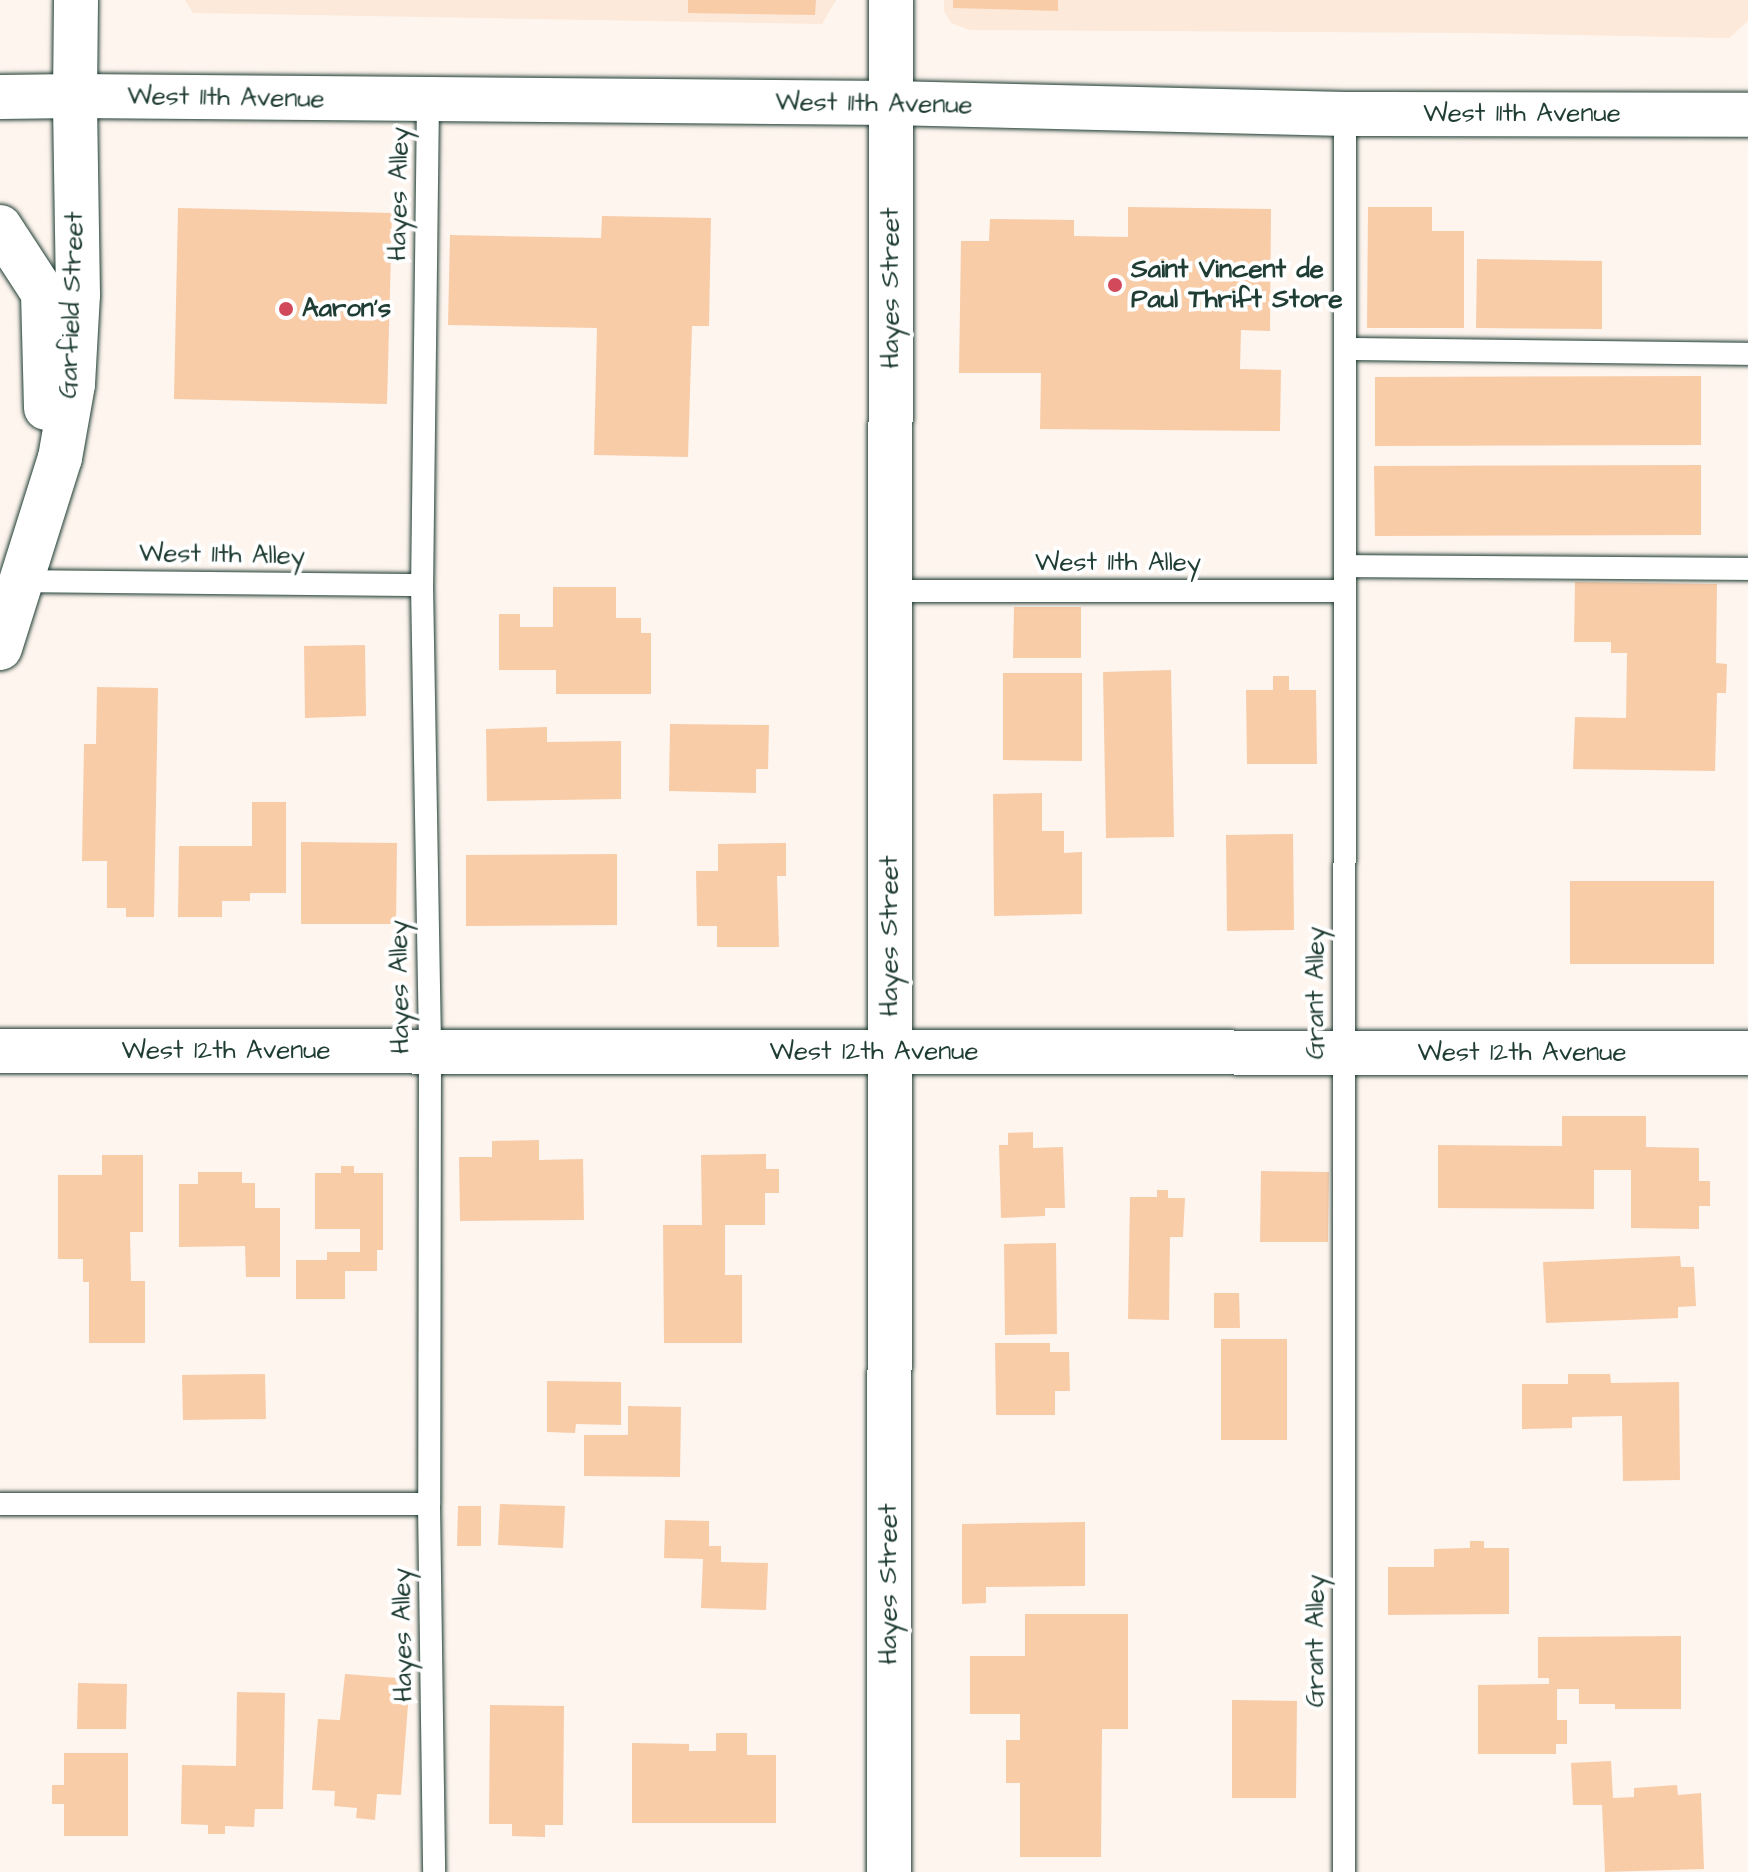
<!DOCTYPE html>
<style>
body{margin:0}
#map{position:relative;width:1748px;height:1872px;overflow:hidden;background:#fef5ee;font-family:"Architects Daughter",sans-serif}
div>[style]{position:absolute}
.built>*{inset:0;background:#fce9d9}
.building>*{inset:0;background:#f9cca8}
.roads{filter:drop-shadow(0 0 2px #1f3d34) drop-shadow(0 0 2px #1f3d34)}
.service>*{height:22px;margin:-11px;padding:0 11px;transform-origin:11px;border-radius:11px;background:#fff}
.minor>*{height:44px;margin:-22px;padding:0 22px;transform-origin:22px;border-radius:22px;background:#fff}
.secondary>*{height:44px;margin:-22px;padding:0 22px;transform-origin:22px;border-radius:22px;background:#fff}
.primary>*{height:44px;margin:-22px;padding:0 22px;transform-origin:22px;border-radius:22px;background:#fff}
.dots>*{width:22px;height:22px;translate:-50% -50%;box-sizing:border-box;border:4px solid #fff;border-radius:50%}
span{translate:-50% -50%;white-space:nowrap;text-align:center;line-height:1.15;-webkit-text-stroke:8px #fff;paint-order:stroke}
.street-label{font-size:26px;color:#1f3d34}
.poi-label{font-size:26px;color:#1f3d34;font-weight:700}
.left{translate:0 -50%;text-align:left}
</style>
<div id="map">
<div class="built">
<div style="clip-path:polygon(185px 0,836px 0,822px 24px,193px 13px)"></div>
<div style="clip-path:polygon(944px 0,1748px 0,1748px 21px,1729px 38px,1469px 33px,970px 30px,951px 23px,944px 11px)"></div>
</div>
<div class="building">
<div style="clip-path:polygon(688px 0,816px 0,815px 15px,688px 13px)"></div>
<div style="clip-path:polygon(953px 0,1058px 0,1058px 11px,953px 8px)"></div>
<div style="clip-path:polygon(1128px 207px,1271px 209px,1270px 331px,1241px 330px,1240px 369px,1281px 370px,1280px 431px,1040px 429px,1041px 373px,959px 373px,961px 241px,989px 241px,990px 219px,1074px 220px,1074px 236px,1128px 237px)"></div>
<div style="clip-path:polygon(1368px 207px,1432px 207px,1432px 231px,1464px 231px,1464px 328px,1367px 328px)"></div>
<div style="clip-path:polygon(178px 208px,392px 213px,387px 404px,174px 399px)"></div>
<div style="clip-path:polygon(602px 216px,711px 218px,709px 326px,692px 326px,688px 457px,594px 455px,597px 328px,448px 325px,450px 235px,601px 238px)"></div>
<div style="clip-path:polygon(1477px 259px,1602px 261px,1602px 329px,1476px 328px)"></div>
<div style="clip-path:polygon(1701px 376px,1701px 445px,1375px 446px,1375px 377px)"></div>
<div style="clip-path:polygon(1701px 465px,1701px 535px,1375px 536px,1374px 466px)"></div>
<div style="clip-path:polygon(1575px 582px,1717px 584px,1716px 663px,1727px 664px,1726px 693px,1717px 693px,1715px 771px,1573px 769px,1575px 717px,1626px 718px,1627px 653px,1611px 653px,1611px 642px,1574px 642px)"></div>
<div style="clip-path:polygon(553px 587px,616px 587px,616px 618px,641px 618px,641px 633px,651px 633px,651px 694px,556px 694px,556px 670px,499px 670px,499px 614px,520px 614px,520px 627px,553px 627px)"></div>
<div style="clip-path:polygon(1014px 607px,1081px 607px,1081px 658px,1013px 658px)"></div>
<div style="clip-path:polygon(365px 645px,366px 716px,305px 718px,304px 646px)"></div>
<div style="clip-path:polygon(1171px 670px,1174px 837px,1106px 838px,1103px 672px)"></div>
<div style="clip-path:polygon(1003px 673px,1082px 673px,1082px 761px,1003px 760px)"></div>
<div style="clip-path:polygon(1273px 676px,1289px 676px,1289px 690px,1316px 690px,1317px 764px,1247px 764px,1246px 690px,1273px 690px)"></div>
<div style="clip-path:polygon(97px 687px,158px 688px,154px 917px,126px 917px,126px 908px,107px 908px,107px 861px,82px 861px,84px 744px,96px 744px)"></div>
<div style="clip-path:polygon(670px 724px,769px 725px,768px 769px,756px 769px,756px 793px,669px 791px)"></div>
<div style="clip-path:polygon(547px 727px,547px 742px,621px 741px,621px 799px,487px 801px,486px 729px)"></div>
<div style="clip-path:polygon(1042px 793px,1042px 831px,1064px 831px,1064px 853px,1082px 852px,1082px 914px,994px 916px,993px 794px)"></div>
<div style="clip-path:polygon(252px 802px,286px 802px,286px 893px,250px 893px,250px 901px,222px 901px,222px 917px,178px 917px,179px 846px,252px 846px)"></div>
<div style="clip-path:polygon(1293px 834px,1294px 930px,1227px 931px,1226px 835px)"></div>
<div style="clip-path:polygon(301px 842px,397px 843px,396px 924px,301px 924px)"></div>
<div style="clip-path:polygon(786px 843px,786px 876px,777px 876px,779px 947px,717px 947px,717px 926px,697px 926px,696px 871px,718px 871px,718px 844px)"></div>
<div style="clip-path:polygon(617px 854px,617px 925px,466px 926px,466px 855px)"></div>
<div style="clip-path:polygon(1570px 881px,1714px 881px,1714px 964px,1570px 964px)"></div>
<div style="clip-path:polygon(1562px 1116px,1646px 1116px,1646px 1147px,1699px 1148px,1699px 1181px,1710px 1181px,1710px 1206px,1699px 1206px,1699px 1229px,1631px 1228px,1631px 1170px,1594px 1170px,1594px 1209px,1438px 1208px,1438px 1145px,1562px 1146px)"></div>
<div style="clip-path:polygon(1033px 1132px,1033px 1148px,1063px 1147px,1065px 1208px,1045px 1208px,1045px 1216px,1001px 1218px,999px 1145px,1008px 1145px,1008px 1133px)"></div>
<div style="clip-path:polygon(539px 1140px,539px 1160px,583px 1159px,584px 1220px,460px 1221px,459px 1157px,492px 1157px,492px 1141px)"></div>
<div style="clip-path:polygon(766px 1154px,766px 1169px,779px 1169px,779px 1193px,765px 1193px,765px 1225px,725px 1225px,725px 1275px,742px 1275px,742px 1343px,664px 1343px,663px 1225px,702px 1225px,701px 1155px)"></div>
<div style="clip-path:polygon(102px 1155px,143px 1155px,143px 1232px,130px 1232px,131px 1281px,145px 1281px,145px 1343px,89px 1343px,89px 1282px,83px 1282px,83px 1259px,58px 1259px,58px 1175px,102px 1175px)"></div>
<div style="clip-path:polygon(341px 1166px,354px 1166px,354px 1173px,383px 1173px,383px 1250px,377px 1250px,377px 1271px,345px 1271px,345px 1299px,296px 1299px,296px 1260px,327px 1260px,327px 1252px,360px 1252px,360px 1229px,315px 1229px,315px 1173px,341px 1173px)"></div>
<div style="clip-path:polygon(1261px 1171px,1329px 1172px,1328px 1242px,1260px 1242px)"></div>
<div style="clip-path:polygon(198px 1172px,242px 1172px,242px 1183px,255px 1183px,255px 1208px,280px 1208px,280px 1277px,246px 1277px,245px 1246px,179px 1247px,179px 1184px,198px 1184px)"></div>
<div style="clip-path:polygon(1157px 1190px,1168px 1190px,1168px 1198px,1185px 1198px,1183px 1237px,1170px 1237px,1169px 1320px,1128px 1319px,1130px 1197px,1157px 1197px)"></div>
<div style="clip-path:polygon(1056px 1243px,1057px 1334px,1005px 1335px,1004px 1244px)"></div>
<div style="clip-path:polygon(1680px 1256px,1681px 1267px,1694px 1267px,1696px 1306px,1678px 1307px,1678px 1318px,1546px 1323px,1543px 1262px)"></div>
<div style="clip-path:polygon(1214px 1293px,1239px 1293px,1240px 1328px,1214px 1328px)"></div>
<div style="clip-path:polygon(1221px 1339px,1287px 1339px,1287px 1440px,1221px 1440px)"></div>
<div style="clip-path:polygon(995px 1343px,1050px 1343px,1050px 1352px,1069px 1352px,1070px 1391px,1055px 1391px,1055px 1415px,996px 1415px)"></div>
<div style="clip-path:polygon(265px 1374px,266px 1419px,183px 1420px,182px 1375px)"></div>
<div style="clip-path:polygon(1568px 1374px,1610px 1374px,1611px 1383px,1679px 1382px,1680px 1480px,1623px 1481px,1622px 1416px,1572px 1417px,1572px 1428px,1522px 1429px,1522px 1384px,1568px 1384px)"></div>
<div style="clip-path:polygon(547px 1381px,621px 1382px,621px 1425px,576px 1424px,575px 1433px,547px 1432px)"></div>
<div style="clip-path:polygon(628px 1406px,681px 1407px,680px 1477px,584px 1476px,584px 1435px,628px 1435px)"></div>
<div style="clip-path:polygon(500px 1504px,565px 1506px,563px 1548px,498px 1545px)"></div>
<div style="clip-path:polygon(458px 1506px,481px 1506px,481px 1546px,457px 1546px)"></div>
<div style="clip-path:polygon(665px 1520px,709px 1521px,709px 1546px,721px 1546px,721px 1562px,768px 1563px,766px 1610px,701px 1608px,703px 1559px,664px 1558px)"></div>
<div style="clip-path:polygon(1085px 1522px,1085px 1586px,986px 1587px,986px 1603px,962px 1604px,962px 1524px)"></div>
<div style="clip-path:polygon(1470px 1541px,1484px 1541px,1484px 1548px,1509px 1548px,1509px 1614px,1388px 1615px,1388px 1567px,1434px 1567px,1434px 1549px,1470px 1548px)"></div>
<div style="clip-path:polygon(1025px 1614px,1128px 1614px,1128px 1729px,1102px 1729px,1101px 1857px,1020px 1857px,1020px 1783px,1006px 1783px,1006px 1740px,1020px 1740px,1020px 1714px,970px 1714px,970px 1656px,1025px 1656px)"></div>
<div style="clip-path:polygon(1681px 1636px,1681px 1709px,1615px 1709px,1615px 1704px,1579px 1704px,1579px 1689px,1557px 1689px,1557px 1720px,1567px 1720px,1567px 1744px,1556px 1744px,1556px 1754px,1478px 1754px,1478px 1685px,1549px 1684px,1549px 1678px,1538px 1678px,1538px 1637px)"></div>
<div style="clip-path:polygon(345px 1674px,410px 1679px,401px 1795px,377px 1794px,375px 1820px,356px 1818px,357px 1808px,334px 1806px,335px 1791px,312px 1790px,318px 1719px,340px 1720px)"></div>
<div style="clip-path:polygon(78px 1683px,127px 1684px,126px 1729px,77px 1729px)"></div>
<div style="clip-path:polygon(237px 1692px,285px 1693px,283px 1809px,255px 1809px,254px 1827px,225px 1826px,225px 1834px,208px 1834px,208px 1825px,181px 1824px,182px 1765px,236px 1766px)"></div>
<div style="clip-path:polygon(1232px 1700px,1297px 1701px,1296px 1798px,1232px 1798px)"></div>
<div style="clip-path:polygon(490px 1705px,564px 1706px,563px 1825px,545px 1825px,545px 1837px,512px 1836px,512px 1824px,489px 1824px)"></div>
<div style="clip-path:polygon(716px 1733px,747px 1733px,747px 1755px,776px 1755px,776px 1823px,632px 1823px,632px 1743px,689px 1744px,689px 1751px,716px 1751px)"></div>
<div style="clip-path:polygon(64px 1753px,128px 1753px,128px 1836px,64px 1836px,64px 1804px,52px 1804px,52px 1785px,64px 1785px)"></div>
<div style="clip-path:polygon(1611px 1761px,1613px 1798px,1634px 1797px,1634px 1788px,1677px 1785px,1678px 1795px,1701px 1793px,1704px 1869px,1605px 1872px,1602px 1805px,1573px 1805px,1571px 1763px)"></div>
</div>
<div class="roads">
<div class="service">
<div style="left:428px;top:101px;width:484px;rotate:90.7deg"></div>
<div style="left:422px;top:585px;width:465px;rotate:89deg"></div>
<div style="left:430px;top:1050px;width:454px;rotate:90.1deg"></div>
<div style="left:429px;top:1504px;width:368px;rotate:89.2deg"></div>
<div style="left:1345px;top:349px;width:403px;rotate:0.7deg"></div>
<div style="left:1345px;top:566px;width:403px;rotate:0.4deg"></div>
<div style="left:22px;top:581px;width:400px;rotate:0.6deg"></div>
<div style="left:891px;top:591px;width:453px"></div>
<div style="left:0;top:1504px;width:429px"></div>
<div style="left:1344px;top:1872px;width:1758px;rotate:-89.97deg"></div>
</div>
<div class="minor">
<div style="left:0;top:1051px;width:1748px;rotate:0.07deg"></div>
<div style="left:889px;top:1872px;width:1872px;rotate:-89.94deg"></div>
</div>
<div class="secondary">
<div style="left:0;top:227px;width:79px;rotate:56.9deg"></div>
<div style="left:43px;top:293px;width:115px;rotate:88.5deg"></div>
<div style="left:0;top:648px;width:199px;rotate:-72.5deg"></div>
<div style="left:60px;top:458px;width:75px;rotate:-80deg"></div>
<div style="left:73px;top:384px;width:89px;rotate:-86.8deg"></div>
<div style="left:78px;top:295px;width:199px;rotate:-90.9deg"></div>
<div style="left:75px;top:96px;width:816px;rotate:0.49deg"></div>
<div style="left:891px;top:103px;width:454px;rotate:1.4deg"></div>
<div style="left:1345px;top:114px;width:403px;rotate:0.1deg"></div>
</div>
<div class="primary">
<div style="left:0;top:97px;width:75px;rotate:-0.8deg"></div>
<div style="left:75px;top:96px;width:96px;rotate:-89.4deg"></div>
</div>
</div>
<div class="dots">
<div style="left:1115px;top:285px;background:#d1495b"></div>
<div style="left:286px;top:309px;background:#d1495b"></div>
</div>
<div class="street-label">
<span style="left:226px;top:98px;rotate:1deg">West 11th Avenue</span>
<span style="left:874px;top:104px;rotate:1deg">West 11th Avenue</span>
<span style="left:1522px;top:114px">West 11th Avenue</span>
<span style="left:399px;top:194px;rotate:-89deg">Hayes Alley</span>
<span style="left:891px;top:288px;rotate:-90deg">Hayes Street</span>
<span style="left:72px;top:305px;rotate:-88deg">Garfield Street</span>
<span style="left:222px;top:555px;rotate:1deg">West 11th Alley</span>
<span style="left:1118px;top:563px">West 11th Alley</span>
<span style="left:890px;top:936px;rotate:-90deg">Hayes Street</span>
<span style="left:400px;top:987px;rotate:-91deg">Hayes Alley</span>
<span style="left:1316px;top:993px;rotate:-90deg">Grant Alley</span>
<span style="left:226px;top:1051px">West 12th Avenue</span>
<span style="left:874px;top:1052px">West 12th Avenue</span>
<span style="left:1522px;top:1053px">West 12th Avenue</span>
<span style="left:889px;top:1584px;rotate:-90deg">Hayes Street</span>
<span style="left:403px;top:1635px;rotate:-91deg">Hayes Alley</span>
<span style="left:1316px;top:1641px;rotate:-90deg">Grant Alley</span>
</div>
<div class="poi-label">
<span class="left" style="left:1131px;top:285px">Saint Vincent de<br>Paul Thrift Store</span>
<span class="left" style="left:302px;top:309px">Aaron's</span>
</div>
</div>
